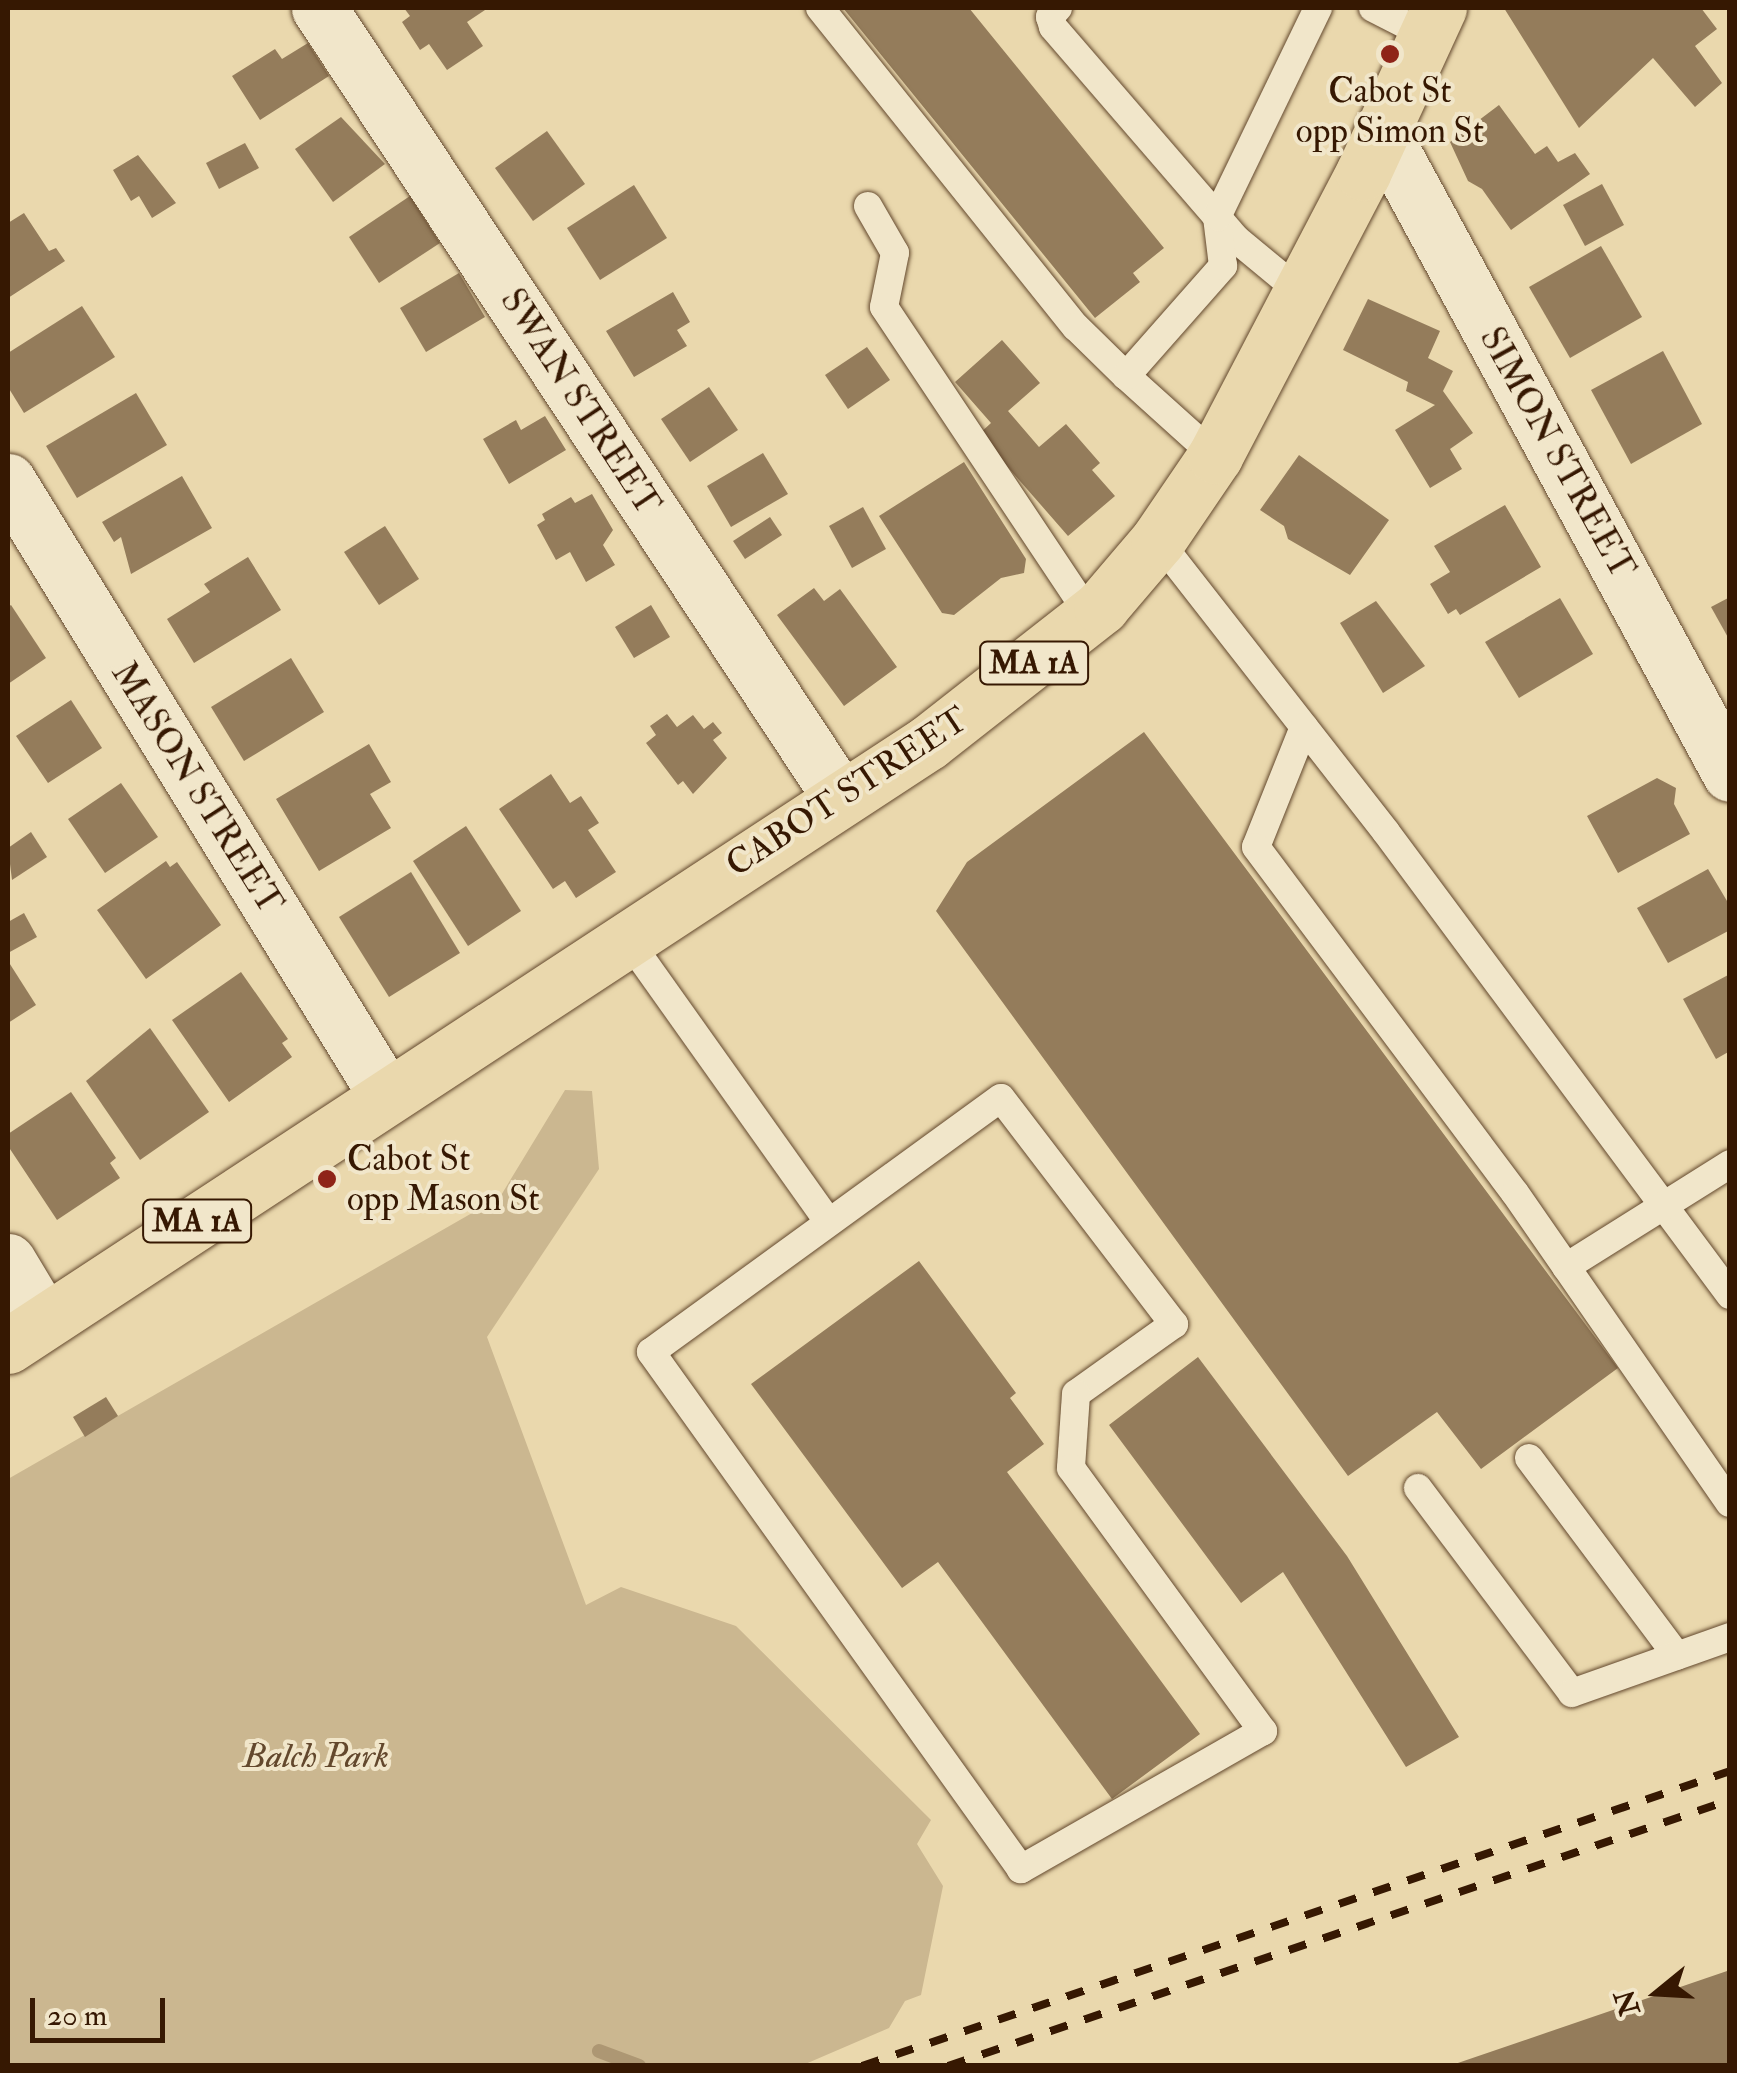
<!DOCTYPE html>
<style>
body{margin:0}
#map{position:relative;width:1737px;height:2073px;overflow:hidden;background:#ead8ad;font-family:"IM FELL Double Pica",serif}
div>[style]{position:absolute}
.green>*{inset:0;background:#cbb790}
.stream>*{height:14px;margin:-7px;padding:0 7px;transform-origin:7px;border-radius:7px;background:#ad9773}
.building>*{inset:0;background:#947c5b}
.roads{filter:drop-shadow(0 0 2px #63482d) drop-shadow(0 0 2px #63482d)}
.service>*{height:28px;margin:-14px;padding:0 14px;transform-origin:14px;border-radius:14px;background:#f1e6ca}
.minor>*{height:55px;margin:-27.5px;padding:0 27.5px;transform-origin:27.5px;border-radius:27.5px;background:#f1e6ca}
.trunk>*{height:55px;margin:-27.5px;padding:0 27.5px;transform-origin:27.5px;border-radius:27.5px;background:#ead8ad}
.rail>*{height:8px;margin-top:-4px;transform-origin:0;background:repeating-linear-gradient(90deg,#361802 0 18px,transparent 0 36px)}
.dots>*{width:28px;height:28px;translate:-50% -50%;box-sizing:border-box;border:5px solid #f1e6ca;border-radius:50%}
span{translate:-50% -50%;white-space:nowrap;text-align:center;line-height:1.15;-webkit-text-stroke:8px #f1e6ca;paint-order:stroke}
.shield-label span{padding:2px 8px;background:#f1e6ca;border:2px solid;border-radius:8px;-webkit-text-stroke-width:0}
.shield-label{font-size:32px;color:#361802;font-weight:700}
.poi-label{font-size:35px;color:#361802}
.left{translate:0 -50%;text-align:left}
.street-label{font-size:35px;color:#361802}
.park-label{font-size:35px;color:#63482d;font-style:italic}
.frame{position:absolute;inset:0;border:10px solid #361802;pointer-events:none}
.north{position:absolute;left:1607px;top:1943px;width:100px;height:100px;-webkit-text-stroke:8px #f1e6ca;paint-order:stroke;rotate:252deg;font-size:28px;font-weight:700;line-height:40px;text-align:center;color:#361802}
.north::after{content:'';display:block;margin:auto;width:35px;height:45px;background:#361802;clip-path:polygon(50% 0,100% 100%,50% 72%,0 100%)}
.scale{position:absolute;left:30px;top:1998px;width:135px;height:45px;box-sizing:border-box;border:5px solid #361802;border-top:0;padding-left:12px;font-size:30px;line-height:35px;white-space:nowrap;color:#361802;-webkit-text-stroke:8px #f1e6ca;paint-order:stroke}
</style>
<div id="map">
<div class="green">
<div style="clip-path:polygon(565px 1090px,592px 1091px,599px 1169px,487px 1337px,586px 1605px,621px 1587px,736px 1626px,931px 1820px,917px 1844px,943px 1886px,921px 1995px,905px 2001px,889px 2028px,803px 2065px,8px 2065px,8px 1479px,500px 1197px)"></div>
</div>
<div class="stream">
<div style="left:599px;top:2051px;width:43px;rotate:20.6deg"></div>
</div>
<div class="building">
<div style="clip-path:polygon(404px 8px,488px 8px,467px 22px,483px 46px,447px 70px,429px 44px,420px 50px,402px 22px,410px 16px)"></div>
<div style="clip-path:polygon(843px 8px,969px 8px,1164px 248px,1133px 273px,1140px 282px,1095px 318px)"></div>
<div style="clip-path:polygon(1504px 8px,1701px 8px,1717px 29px,1695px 46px,1722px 83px,1695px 107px,1653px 58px,1579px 128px)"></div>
<div style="clip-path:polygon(308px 43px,329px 76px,260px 120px,232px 76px,275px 49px,282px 59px)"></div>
<div style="clip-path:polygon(1499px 105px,1535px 154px,1547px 146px,1558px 162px,1575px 153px,1590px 174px,1511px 230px,1482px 189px,1468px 181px,1450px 142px)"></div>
<div style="clip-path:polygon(341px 117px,385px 164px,333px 202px,295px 149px)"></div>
<div style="clip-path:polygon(547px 131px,585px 184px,533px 221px,495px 168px)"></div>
<div style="clip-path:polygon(245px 143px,259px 168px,219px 189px,206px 163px)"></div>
<div style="clip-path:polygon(138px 155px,176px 203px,152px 218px,139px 196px,131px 201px,113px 170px)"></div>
<div style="clip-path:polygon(1602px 184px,1624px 225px,1585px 246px,1563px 205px)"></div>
<div style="clip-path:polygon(634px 185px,667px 238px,600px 280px,567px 228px)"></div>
<div style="clip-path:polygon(410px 196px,440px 243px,379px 283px,349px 237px)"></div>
<div style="clip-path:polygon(24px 213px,49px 251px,56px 248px,65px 261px,8px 298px,8px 223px)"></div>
<div style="clip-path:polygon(1601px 246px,1642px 317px,1570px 358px,1529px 287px)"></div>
<div style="clip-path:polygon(459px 273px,485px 317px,426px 352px,400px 308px)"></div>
<div style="clip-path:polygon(673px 292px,690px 322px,677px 330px,687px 346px,634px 377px,606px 331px)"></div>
<div style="clip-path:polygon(1368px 299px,1440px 331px,1428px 358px,1453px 371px,1443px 391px,1473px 433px,1450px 449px,1462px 469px,1430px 488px,1395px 430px,1435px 405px,1406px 391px,1408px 382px,1343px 350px)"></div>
<div style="clip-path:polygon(82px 306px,115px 357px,24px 413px,8px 387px,8px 353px)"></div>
<div style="clip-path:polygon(1002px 340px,1040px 383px,1008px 411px,1039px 447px,1066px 424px,1100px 463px,1092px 470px,1115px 496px,1068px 536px,979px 434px,991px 423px,955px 382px)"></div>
<div style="clip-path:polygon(867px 347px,890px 380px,848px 409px,825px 375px)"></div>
<div style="clip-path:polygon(1663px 351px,1702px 424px,1631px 464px,1591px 390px)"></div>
<div style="clip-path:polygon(709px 387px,738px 430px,690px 462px,661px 419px)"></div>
<div style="clip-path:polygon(136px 393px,167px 445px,77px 498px,46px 446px)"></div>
<div style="clip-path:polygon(545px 416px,566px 450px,509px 484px,483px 439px,516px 420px,521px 430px)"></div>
<div style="clip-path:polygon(763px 453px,788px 494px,731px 527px,707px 486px)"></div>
<div style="clip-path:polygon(1299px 455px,1389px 520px,1350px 575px,1288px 539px,1284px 526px,1260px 510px)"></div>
<div style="clip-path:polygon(964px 462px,1026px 559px,1024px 573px,1001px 578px,954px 615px,942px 613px,879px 516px)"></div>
<div style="clip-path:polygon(182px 476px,212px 528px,131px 574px,121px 537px,114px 542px,102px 522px)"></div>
<div style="clip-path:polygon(592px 494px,613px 530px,603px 545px,615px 565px,586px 582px,570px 552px,556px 560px,537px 525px,545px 520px,542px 514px,571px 497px,575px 503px)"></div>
<div style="clip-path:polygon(1505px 505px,1541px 567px,1460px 615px,1456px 609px,1448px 614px,1430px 584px,1450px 572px,1434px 546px)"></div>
<div style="clip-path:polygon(863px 507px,886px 549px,852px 568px,829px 526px)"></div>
<div style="clip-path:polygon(770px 517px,782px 535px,745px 559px,733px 541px)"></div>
<div style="clip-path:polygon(385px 526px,419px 579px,379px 605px,344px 552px)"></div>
<div style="clip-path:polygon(248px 557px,281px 610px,194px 663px,167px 619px,210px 592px,204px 584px)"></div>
<div style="clip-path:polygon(814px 588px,824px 601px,840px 589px,897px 667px,844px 706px,777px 615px)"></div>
<div style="clip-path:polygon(1730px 597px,1730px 641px,1711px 607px)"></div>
<div style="clip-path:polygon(1560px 598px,1593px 654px,1519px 698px,1485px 642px)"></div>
<div style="clip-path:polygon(1376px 601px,1425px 666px,1383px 693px,1340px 623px)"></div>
<div style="clip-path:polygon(11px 605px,46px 658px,8px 684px,8px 607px)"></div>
<div style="clip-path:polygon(651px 605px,670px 637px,634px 658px,615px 627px)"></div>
<div style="clip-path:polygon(291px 658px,324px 712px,244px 761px,211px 707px)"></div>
<div style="clip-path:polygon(71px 700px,102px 748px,48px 783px,16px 736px)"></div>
<div style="clip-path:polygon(667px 714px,677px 727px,693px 715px,704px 729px,713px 722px,722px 733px,713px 740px,727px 758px,693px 794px,683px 781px,678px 785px,646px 743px,656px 735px,650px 726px)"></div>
<div style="clip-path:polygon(1144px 732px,1618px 1368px,1481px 1469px,1437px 1412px,1348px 1476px,936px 911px,967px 862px)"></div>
<div style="clip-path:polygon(369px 744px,391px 782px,370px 794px,391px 828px,319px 871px,276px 799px)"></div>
<div style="clip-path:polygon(551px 774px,570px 803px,581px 796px,599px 823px,588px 830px,616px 872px,576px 898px,565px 881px,553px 889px,499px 809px)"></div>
<div style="clip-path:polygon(1657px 778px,1676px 788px,1674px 804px,1690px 834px,1618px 873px,1587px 816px)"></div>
<div style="clip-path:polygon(121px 783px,158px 837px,105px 873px,68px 819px)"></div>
<div style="clip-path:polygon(466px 826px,521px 911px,468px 946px,413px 861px)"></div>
<div style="clip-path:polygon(31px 832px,47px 857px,12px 880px,8px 848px)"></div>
<div style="clip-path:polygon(166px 861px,170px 867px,177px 862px,221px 925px,146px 979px,97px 910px)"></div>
<div style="clip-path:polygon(1708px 869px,1730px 906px,1730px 930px,1668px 963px,1637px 908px)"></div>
<div style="clip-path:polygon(411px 872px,460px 953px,389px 997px,339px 917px)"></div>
<div style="clip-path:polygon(24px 913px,37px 937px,8px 953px,8px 922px)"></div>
<div style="clip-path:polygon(8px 961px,36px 1005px,8px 1023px)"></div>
<div style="clip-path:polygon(241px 972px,288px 1039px,282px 1043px,292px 1057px,229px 1102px,172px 1020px)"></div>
<div style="clip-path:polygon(1730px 974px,1730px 1051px,1716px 1059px,1683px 999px)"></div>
<div style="clip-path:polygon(150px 1028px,209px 1112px,140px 1160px,86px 1081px)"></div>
<div style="clip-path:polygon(71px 1092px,116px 1158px,110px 1163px,120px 1178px,57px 1220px,8px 1146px,8px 1134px)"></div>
<div style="clip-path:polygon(919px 1261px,1016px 1393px,1010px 1398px,1044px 1444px,1007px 1472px,1200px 1734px,1112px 1799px,938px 1562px,902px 1588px,751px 1384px)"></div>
<div style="clip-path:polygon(1198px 1357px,1347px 1556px,1459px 1737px,1406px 1767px,1283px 1572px,1241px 1603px,1109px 1425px)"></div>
<div style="clip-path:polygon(106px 1397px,118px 1416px,85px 1437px,73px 1417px)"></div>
<div style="clip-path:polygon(1730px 1970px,1730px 2066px,1452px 2066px,1452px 2065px)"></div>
</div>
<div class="roads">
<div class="service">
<div style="left:820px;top:8px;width:409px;rotate:51.3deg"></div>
<div style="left:1076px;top:327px;width:70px;rotate:44.4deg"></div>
<div style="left:1058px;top:8px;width:12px;rotate:132deg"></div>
<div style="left:1050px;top:17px;width:10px;rotate:73deg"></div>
<div style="left:1053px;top:27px;width:280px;rotate:49.2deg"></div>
<div style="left:1236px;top:239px;width:83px;rotate:39.6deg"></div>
<div style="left:1373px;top:8px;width:59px;rotate:27deg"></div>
<div style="left:868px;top:206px;width:54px;rotate:60.1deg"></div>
<div style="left:895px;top:253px;width:55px;rotate:101.5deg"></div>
<div style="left:884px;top:307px;width:371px;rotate:56.3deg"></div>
<div style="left:1215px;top:456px;width:120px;rotate:-138deg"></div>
<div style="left:1126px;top:376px;width:147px;rotate:-48.6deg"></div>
<div style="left:1223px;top:266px;width:49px;rotate:-97deg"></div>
<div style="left:1217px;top:217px;width:232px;rotate:-64.2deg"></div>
<div style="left:1158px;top:540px;width:370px;rotate:52deg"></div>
<div style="left:1386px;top:832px;width:577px;rotate:53.39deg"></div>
<div style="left:1304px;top:727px;width:129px;rotate:111.8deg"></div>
<div style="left:1256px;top:847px;width:432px;rotate:53.2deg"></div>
<div style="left:1515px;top:1193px;width:377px;rotate:55.3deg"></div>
<div style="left:626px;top:937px;width:347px;rotate:54.6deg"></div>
<div style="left:1001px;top:1098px;width:285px;rotate:52.6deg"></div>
<div style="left:1174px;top:1324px;width:120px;rotate:144.5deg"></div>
<div style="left:1076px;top:1394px;width:74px;rotate:93.9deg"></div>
<div style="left:1071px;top:1468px;width:326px;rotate:53.9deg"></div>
<div style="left:1263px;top:1731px;width:279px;rotate:150.3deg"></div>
<div style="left:1021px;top:1869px;width:636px;rotate:-125.59deg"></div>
<div style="left:651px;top:1352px;width:432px;rotate:-36deg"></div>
<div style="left:1566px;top:1267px;width:194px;rotate:-32.1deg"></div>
<div style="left:1529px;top:1458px;width:247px;rotate:53.2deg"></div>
<div style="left:1418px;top:1488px;width:256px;rotate:53.1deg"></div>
<div style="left:1572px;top:1693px;width:168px;rotate:-19.5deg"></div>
</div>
<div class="minor">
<div style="left:319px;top:8px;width:945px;rotate:56.56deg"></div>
<div style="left:1382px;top:132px;width:730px;rotate:61.54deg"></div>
<div style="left:8px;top:481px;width:721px;rotate:58.38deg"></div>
<div style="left:8px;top:1261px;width:70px;rotate:59deg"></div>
</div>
<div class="trunk">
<div style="left:8px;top:1346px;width:1101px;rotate:-33.26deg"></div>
<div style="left:929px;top:742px;width:219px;rotate:-38.1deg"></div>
<div style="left:1101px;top:607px;width:88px;rotate:-49.6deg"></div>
<div style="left:1158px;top:540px;width:102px;rotate:-55.8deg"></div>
<div style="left:1215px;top:456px;width:319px;rotate:-62.4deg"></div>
<div style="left:1363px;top:173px;width:182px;rotate:-65.3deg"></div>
</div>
</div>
<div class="rail">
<div style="left:862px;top:2066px;width:917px;rotate:-18.77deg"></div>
<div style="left:948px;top:2066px;width:826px;rotate:-18.79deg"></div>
</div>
<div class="dots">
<div style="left:1390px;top:54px;background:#8f2418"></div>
<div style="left:327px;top:1179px;background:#8f2418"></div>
</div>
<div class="shield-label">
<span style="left:1034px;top:663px">MA 1A</span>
<span style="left:197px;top:1221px">MA 1A</span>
</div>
<div class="poi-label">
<span style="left:1390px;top:111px">Cabot St<br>opp Simon St</span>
<span class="left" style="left:347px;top:1179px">Cabot St<br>opp Mason St</span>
</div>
<div class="street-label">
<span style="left:580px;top:402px;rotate:57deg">SWAN STREET</span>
<span style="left:1557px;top:453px;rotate:61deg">SIMON STREET</span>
<span style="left:197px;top:788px;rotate:58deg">MASON STREET</span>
<span style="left:847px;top:792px;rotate:-33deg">CABOT STREET</span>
</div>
<div class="park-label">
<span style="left:316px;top:1756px">Balch Park</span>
</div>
<div class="frame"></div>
<div class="north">N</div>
<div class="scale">20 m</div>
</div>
